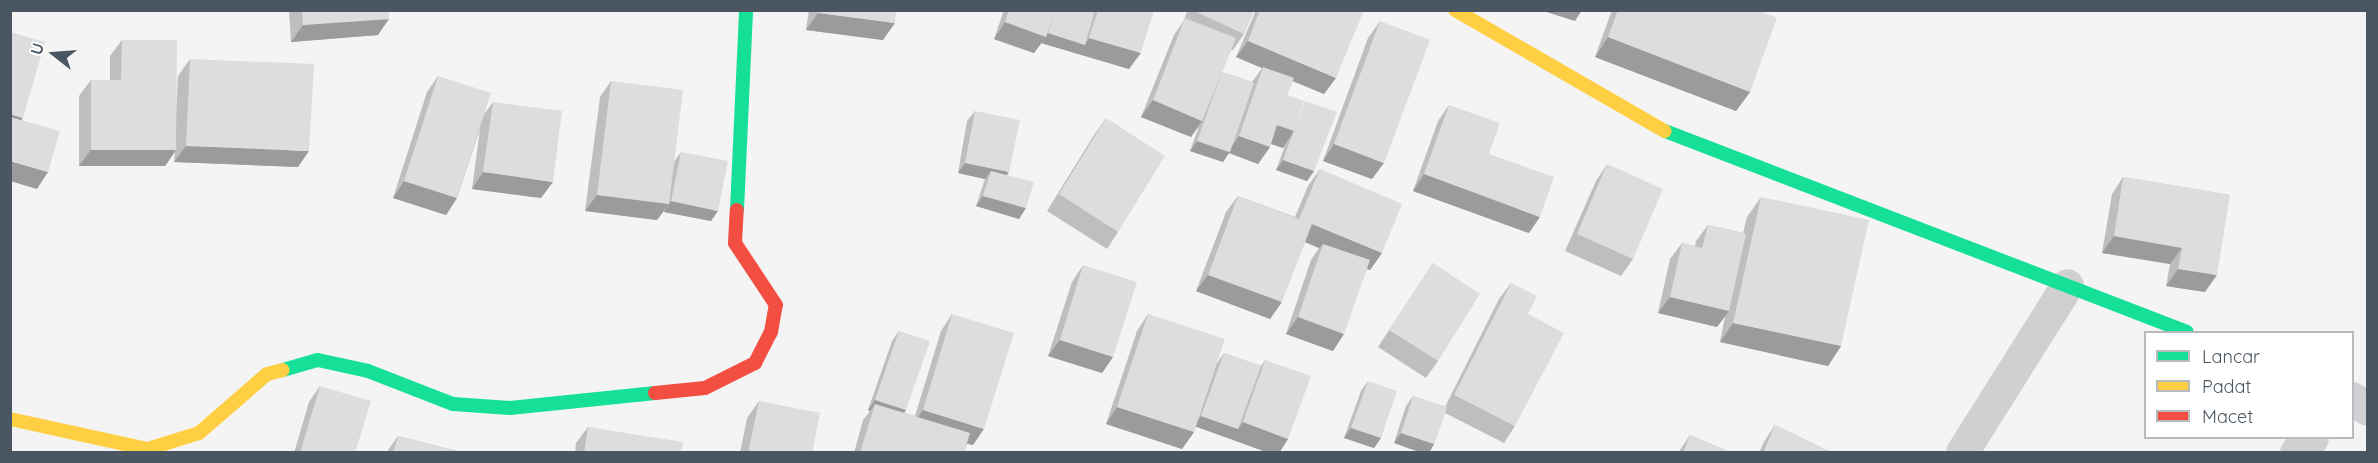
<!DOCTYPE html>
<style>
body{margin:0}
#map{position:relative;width:2378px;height:463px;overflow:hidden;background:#f4f4f4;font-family:Quicksand,sans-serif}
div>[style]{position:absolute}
.street>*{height:33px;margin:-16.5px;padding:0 16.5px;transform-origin:16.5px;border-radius:16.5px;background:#ced0d2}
.fast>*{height:14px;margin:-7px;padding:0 7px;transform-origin:7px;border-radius:7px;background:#16e098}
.slow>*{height:14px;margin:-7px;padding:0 7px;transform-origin:7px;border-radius:7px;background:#ffcf43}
.jam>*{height:14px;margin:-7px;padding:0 7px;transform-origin:7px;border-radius:7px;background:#f24e42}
.wall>*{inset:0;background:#bebebf}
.shaded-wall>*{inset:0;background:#9b9b9b}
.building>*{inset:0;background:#ddddde}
span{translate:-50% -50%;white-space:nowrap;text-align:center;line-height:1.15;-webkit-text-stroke:6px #fff;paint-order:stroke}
.frame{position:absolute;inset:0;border:12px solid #4a5661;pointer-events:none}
.legend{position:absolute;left:2144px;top:331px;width:210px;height:108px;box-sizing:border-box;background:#fff;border:2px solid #b7bbc0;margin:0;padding:8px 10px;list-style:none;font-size:18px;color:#4a5661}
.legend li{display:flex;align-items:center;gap:12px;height:30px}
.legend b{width:30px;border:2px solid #b7bbc0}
.north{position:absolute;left:24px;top:24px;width:60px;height:60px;-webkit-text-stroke:4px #fff;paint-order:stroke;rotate:287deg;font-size:16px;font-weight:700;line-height:24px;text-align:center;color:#4a5661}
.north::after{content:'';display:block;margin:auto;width:21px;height:27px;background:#4a5661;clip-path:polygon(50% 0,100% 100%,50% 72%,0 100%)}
</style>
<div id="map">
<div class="street">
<div style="left:2352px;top:398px;width:19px;rotate:35deg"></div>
<div style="left:1962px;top:452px;width:197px;rotate:-57.8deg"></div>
<div style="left:2296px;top:452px;width:21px;rotate:-41deg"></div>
</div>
<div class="fast">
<div style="left:1665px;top:131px;width:559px;rotate:21.06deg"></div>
<div style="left:737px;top:210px;width:200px;rotate:-87.4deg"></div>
<div style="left:283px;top:370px;width:36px;rotate:-16deg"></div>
<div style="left:318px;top:360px;width:51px;rotate:12.4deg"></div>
<div style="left:368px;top:371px;width:91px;rotate:21.2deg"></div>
<div style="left:453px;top:404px;width:57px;rotate:4deg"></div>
<div style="left:510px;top:408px;width:146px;rotate:-5.9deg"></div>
</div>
<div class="slow">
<div style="left:1455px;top:10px;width:242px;rotate:30deg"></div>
<div style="left:10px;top:419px;width:141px;rotate:12.3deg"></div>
<div style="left:148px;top:449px;width:53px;rotate:-17.4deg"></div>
<div style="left:199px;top:433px;width:90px;rotate:-40.9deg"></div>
<div style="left:267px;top:374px;width:16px;rotate:-14deg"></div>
</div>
<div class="jam">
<div style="left:655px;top:393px;width:50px;rotate:-5.7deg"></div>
<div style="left:705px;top:388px;width:56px;rotate:-26.6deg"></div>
<div style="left:755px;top:363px;width:35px;rotate:-63deg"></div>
<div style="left:771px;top:332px;width:27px;rotate:-80deg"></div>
<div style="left:776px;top:305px;width:74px;rotate:-123.5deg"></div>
<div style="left:735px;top:243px;width:33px;rotate:-87deg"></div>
</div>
<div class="wall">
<div style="clip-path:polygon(289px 10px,389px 10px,378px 35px,291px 42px)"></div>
<div style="clip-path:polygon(809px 10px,896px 10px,883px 40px,806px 30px)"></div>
<div style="clip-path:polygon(1004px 10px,1154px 10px,1129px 69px,1041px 43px,1042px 42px,1034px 53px,994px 39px)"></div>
<div style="clip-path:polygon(1188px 10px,1254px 10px,1244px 34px,1233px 50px,1231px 50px,1222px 72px,1252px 82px,1262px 68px,1236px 57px,1256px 10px,1364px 10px,1324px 94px,1292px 81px,1287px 95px,1314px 171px,1307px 181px,1276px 170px,1286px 143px,1283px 148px,1271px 144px,1270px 147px,1258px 164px,1229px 153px,1223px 162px,1190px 151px,1199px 126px,1191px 137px,1141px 117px,1174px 35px,1183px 22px)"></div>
<div style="clip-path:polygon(1612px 10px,1758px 10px,1750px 92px,1736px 111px,1595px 57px)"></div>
<div style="clip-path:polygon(1380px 21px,1372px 179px,1323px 161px,1368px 38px)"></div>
<div style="clip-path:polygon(122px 40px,176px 113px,178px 76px,190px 59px,298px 167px,174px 162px,175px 152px,165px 166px,79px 166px,79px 96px,91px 80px,110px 80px,110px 56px)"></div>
<div style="clip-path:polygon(438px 76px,485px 113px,493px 102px,541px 198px,472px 189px,480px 129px,457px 198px,446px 215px,393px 198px,427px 92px)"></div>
<div style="clip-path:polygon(611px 81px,674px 162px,681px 152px,711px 221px,664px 212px,664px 210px,657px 220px,585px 211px,600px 97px)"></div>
<div style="clip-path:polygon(1449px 105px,1489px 154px,1529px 233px,1413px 191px,1438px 121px)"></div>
<div style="clip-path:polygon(975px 111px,1007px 175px,1019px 219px,976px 206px,985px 179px,958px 173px,967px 121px)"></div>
<div style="clip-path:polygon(1106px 118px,1118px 232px,1107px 249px,1047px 211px,1094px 135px)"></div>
<div style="clip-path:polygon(1607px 164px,1633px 259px,1621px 276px,1565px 251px,1596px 181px)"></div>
<div style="clip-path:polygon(1320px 169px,1382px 253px,1370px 270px,1367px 269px,1333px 351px,1286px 334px,1311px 260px,1319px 248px,1305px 242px,1270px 319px,1196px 291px,1226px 212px,1238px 196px,1295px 217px,1308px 186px)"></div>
<div style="clip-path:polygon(2123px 177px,2230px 195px,2205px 292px,2166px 286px,2170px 264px,2102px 253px,2112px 194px)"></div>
<div style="clip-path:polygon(1761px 197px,1841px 346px,1828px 366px,1720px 342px,1725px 316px,1717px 327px,1658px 313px,1670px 259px,1682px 243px,1695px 246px,1696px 241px,1708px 225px,1743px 233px,1747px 217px)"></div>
<div style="clip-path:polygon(1433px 263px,1438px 361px,1426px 378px,1378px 347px)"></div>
<div style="clip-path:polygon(1083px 265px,1113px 357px,1102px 373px,1048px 356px,1072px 282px)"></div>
<div style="clip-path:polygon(1511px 283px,1528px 314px,1515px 426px,1504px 443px,1445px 413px,1434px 444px,1429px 453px,1422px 453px,1394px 443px,1406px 406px,1413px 396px,1445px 407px,1499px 299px)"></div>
<div style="clip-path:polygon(952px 314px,973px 445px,967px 444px,964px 453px,854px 453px,863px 420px,870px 411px,868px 410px,892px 341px,899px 331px,906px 410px,904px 413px,915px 416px,941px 331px)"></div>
<div style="clip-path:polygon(1148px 314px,1217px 363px,1224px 353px,1261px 366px,1265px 360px,1288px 439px,1279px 453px,1269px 453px,1196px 426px,1194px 432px,1182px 449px,1106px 424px,1137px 331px)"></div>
<div style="clip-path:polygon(1368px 381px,1381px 438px,1374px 448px,1344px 438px,1361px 391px)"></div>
<div style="clip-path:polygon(320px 386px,355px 453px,294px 453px,309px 402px)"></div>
<div style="clip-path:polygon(759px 401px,812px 453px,740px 453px,747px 418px)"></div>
<div style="clip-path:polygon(1775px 425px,1833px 453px,1759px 453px,1764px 442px)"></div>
<div style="clip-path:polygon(588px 427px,681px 453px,575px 453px,576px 443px)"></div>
<div style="clip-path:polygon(1690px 435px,1732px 453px,1678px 453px)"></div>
<div style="clip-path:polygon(398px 436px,465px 453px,386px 453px)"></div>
</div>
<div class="shaded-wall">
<div style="clip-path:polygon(1540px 10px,1582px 10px,1575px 21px)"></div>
<div style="clip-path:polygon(818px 13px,895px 23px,883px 40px,806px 30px)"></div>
<div style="clip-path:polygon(389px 19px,378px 35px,291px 42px,303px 25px)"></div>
<div style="clip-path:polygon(1005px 22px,1046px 37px,1034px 53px,994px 39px)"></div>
<div style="clip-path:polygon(1048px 33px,1085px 45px,1089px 38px,1141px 53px,1129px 69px,1041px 43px)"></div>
<div style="clip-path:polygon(1608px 37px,1750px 92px,1736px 111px,1595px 57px)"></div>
<div style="clip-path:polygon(1248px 41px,1336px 78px,1324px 94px,1236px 57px)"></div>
<div style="clip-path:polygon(1153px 100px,1202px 121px,1191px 137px,1141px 117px)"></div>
<div style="clip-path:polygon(10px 114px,23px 118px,11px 135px,10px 134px)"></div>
<div style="clip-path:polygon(1277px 125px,1294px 131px,1283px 148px,1266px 142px)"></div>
<div style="clip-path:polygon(1239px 136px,1270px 147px,1258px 164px,1229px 153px,1223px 162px,1190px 151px,1197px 141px,1228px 152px)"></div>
<div style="clip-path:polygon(1334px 144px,1384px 163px,1372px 179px,1323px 161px)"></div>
<div style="clip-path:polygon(186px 146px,309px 151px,298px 167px,174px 162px)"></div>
<div style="clip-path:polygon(91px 150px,176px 150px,165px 166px,79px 166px)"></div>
<div style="clip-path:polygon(1283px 160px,1314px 171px,1307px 181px,1276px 170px)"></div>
<div style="clip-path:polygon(10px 161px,48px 172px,37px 189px,10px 181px)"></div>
<div style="clip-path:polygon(965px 163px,1009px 172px,1002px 182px,991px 171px,985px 179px,958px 173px)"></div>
<div style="clip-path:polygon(483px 172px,553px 182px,541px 198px,472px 189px)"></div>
<div style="clip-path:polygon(1424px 174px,1540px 217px,1529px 233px,1413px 191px)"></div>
<div style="clip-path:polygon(404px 181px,457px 198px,446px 215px,393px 198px)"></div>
<div style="clip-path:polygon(597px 195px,669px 204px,657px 220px,585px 211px)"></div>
<div style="clip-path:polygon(983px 196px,1026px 208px,1019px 219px,976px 206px)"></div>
<div style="clip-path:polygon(671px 201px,718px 211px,711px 221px,664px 212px)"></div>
<div style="clip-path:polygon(1312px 224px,1382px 253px,1370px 270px,1321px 249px,1323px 244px,1319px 248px,1300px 240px)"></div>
<div style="clip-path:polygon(2114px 236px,2182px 248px,2170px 264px,2102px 253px)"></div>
<div style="clip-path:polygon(2178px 269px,2217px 275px,2205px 292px,2166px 286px)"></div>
<div style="clip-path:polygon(1208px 275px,1282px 302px,1270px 319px,1196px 291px)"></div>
<div style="clip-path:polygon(1670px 297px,1729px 311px,1717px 327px,1658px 313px)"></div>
<div style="clip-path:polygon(1298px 317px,1344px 334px,1333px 351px,1286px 334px)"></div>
<div style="clip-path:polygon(1733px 323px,1841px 346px,1828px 366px,1720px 342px)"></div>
<div style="clip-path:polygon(1060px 340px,1113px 357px,1102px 373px,1048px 356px)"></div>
<div style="clip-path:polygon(875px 400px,906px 410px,899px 420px,875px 404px,870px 411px,868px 410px)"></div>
<div style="clip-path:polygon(1117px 407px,1194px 432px,1182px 449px,1106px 424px)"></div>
<div style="clip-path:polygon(923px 410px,984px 429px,973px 445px,911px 427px)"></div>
<div style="clip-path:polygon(1201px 416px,1238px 429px,1243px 422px,1288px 439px,1279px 453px,1269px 453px,1194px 426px)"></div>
<div style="clip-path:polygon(1351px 428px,1381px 438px,1374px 448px,1344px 438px)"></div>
<div style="clip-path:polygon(1401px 433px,1434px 444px,1429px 453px,1422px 453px,1394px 443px)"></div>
</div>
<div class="building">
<div style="clip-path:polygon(302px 10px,389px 10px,389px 19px,303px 25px)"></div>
<div style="clip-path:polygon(818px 10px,896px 10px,895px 23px,818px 13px)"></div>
<div style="clip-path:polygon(1009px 10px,1055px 10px,1046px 37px,1005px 22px)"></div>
<div style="clip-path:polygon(1055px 10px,1095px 10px,1085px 45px,1048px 33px)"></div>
<div style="clip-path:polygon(1098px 10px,1154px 10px,1141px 53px,1089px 38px)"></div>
<div style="clip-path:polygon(1192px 10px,1254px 10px,1244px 34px)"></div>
<div style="clip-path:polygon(1260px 10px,1364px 10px,1336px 78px,1248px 41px)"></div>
<div style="clip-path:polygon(1618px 10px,1758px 10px,1777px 18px,1750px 92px,1608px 37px)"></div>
<div style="clip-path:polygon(1185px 18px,1236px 38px,1202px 121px,1153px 100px)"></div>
<div style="clip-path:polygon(1380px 21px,1430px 40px,1384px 163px,1334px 144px)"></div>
<div style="clip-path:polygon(10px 32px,45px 42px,23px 118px,10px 114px)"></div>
<div style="clip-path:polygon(122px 40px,177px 40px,176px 150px,91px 150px,91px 80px,121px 80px)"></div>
<div style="clip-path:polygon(190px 59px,314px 64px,309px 151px,186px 146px)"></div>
<div style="clip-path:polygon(1263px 67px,1294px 78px,1287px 95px,1304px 101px,1294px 131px,1277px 125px,1270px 147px,1239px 136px)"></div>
<div style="clip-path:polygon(1222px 72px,1254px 83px,1230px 152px,1197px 141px)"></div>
<div style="clip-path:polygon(438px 76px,491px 93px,457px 198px,404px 181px)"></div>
<div style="clip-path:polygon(611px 81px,683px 90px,669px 204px,597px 195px)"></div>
<div style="clip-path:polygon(1305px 101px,1337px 112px,1314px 171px,1283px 160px)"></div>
<div style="clip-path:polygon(493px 102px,562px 111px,553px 182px,483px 172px)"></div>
<div style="clip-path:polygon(1449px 105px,1500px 123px,1489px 154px,1554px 177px,1540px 217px,1424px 174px)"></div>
<div style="clip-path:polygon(975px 111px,1020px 120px,1009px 172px,965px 163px)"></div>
<div style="clip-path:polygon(10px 117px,60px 131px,48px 172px,10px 161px)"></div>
<div style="clip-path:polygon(1106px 118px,1165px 156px,1118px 232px,1059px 194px)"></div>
<div style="clip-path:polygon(681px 152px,728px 161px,718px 211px,671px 201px)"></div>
<div style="clip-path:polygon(1607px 164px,1663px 189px,1633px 259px,1577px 234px)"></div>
<div style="clip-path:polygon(1320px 169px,1402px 204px,1382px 253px,1312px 224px,1282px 302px,1208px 275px,1238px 196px,1299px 219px)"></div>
<div style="clip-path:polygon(991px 171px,1034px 182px,1026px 208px,983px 196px)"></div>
<div style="clip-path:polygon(2123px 177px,2230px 195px,2217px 275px,2178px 269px,2182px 248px,2114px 236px)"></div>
<div style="clip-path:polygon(1761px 197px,1869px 220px,1841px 346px,1733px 323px)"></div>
<div style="clip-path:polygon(1708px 225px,1746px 234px,1729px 311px,1670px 297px,1682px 243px,1702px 248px)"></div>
<div style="clip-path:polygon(1323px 244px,1370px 260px,1344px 334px,1298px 317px)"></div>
<div style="clip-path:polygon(1433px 263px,1480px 294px,1438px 361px,1389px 330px)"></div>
<div style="clip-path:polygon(1083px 265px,1137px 282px,1113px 357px,1060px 340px)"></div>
<div style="clip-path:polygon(1511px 283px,1537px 296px,1528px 314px,1564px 333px,1515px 426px,1454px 395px)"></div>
<div style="clip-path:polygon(952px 314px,1014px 333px,984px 429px,923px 410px)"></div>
<div style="clip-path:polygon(1148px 314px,1225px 339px,1194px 432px,1117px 407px)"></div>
<div style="clip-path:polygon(899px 331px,930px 341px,906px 410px,875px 400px)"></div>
<div style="clip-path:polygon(1224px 353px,1261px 366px,1238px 429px,1201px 416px)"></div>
<div style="clip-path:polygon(1265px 360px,1311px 376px,1288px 439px,1243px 422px)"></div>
<div style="clip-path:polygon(1368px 381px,1397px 391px,1381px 438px,1351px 428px)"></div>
<div style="clip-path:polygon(320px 386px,371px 401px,355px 453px,300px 453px)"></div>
<div style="clip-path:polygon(1413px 396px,1447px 407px,1434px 444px,1401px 433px)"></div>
<div style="clip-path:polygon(759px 401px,820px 413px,812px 453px,748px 453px)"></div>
<div style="clip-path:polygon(875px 404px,970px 433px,964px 453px,860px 453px)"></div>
<div style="clip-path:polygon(1775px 425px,1833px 453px,1763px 453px)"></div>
<div style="clip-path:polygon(588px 427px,683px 442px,681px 453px,584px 453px)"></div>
<div style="clip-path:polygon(1690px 435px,1732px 453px,1683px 453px)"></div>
<div style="clip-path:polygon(398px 436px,465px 453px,393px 453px)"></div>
</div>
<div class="frame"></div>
<ul class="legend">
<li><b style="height:8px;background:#16e098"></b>Lancar</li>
<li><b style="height:8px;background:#ffcf43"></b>Padat</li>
<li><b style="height:8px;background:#f24e42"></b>Macet</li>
</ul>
<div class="north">U</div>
</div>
